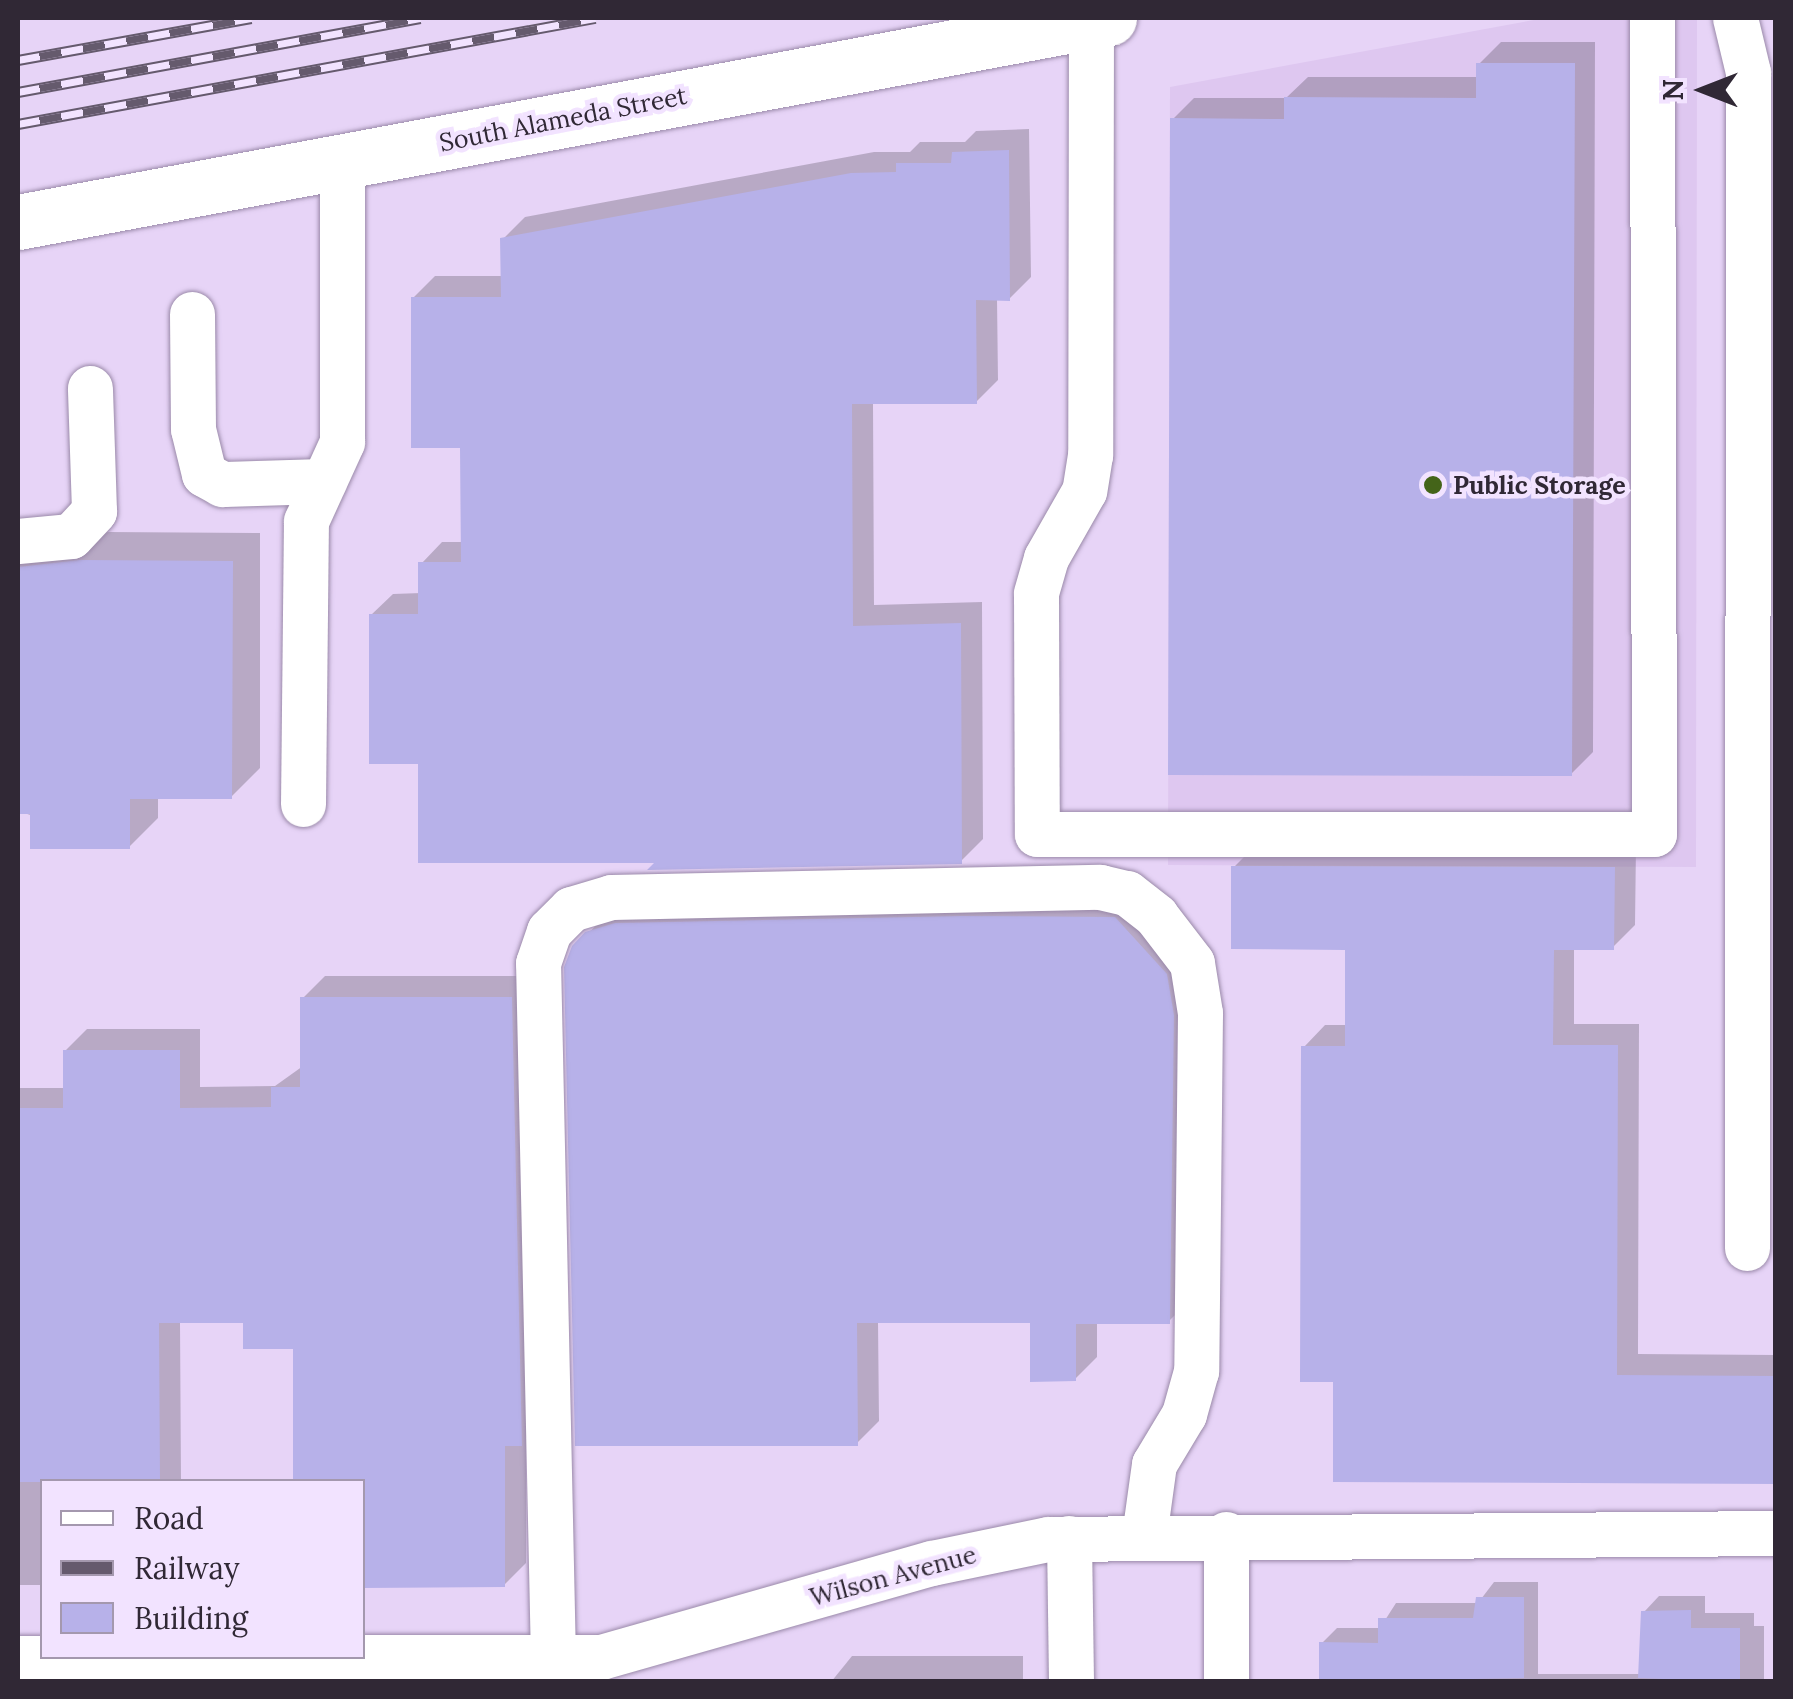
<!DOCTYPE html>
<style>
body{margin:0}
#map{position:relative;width:1793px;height:1699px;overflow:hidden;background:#e7d4f7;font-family:Lora,serif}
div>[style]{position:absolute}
.built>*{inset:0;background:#dec7f0}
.shadow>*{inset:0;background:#0003}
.building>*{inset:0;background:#b7b1e9}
.roads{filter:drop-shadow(0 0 2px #9a89a9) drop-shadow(0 0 2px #9a89a9)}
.minor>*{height:45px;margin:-22.5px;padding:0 22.5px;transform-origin:22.5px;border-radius:22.5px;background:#fff}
.major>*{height:55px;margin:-27.5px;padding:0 27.5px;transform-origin:27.5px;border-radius:27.5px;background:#fff}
.rail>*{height:11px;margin-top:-5.5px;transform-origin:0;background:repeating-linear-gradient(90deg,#f2e3ff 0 22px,#655a6d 0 44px);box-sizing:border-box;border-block:2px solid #655a6d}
.dots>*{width:28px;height:28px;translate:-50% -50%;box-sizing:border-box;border:5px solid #f2e3ff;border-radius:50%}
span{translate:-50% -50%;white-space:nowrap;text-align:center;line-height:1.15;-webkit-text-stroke:9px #f2e3ff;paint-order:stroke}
.street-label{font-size:25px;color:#302835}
.poi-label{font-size:25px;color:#302835;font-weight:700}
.left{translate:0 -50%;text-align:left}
.frame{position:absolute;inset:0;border:20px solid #302835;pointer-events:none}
.legend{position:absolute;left:40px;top:1479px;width:325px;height:180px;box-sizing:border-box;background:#f2e3ff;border:2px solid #a498ae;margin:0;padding:12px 18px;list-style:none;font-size:30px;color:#302835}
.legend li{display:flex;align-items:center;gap:20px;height:50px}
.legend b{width:50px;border:2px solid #a498ae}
.north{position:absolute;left:1653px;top:40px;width:100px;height:100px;-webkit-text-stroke:8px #f2e3ff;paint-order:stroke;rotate:270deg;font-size:28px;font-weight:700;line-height:40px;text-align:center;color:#302835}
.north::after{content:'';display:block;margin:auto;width:35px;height:45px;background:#302835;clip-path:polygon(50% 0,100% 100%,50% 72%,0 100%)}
</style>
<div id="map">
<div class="built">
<div style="clip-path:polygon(1545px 18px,1697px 18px,1696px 867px,1168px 865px,1170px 87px)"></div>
</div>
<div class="shadow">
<div style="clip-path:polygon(1501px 42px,1595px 42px,1593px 752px,1571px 774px,1172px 120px,1194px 98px,1286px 98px,1308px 77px,1479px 77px,1479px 64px)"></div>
<div style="clip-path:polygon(1029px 129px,1031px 277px,1009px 299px,997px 298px,998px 380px,976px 402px,873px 402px,874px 605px,982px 602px,983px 839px,961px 861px,660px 860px,421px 761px,371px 615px,393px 594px,421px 593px,421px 564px,442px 542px,463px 542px,462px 446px,413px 298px,435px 276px,503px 276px,503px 239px,525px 217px,874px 152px,910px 152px,920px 142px,965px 142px,976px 131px)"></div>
<div style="clip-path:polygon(109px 532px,260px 533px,260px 768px,231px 797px,158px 796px,158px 818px,129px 847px,18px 811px,18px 542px)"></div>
<div style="clip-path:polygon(1256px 845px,1636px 846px,1635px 925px,1613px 947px,1574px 947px,1574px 1024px,1639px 1024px,1638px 1354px,1776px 1355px,1776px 1481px,1335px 1379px,1304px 1047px,1325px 1025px,1347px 1025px,1348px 947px,1234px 867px)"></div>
<div style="clip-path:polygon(1138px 897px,1188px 952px,1191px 1299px,1169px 1321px,1097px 1321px,1097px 1357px,1075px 1379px,1032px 1321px,878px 1321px,879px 1421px,857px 1443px,574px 948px,610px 911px)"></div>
<div style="clip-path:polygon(325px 976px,533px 976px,543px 1421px,526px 1438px,526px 1563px,504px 1585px,362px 1482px,295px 1346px,245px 1321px,180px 1321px,181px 1482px,42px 1482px,42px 1585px,18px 1585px,18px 1088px,65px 1088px,65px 1051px,87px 1029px,200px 1029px,200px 1087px,275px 1086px,303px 1066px,303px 998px)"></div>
<div style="clip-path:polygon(1494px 1582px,1538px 1582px,1538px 1674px,1641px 1674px,1644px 1612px,1659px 1596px,1705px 1596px,1705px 1613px,1754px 1613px,1754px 1626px,1764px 1626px,1764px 1682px,1322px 1682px,1322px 1643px,1337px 1628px,1380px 1628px,1396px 1603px,1478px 1603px)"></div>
<div style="clip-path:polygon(852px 1656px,1023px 1656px,1023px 1682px,831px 1682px)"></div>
</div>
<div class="building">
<div style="clip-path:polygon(1476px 63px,1575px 63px,1572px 776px,1168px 775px,1170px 118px,1284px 119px,1284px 97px,1476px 98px)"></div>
<div style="clip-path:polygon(1009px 150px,1010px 301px,976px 300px,977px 404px,852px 404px,853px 626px,961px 623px,962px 864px,647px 870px,654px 863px,418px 863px,418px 764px,369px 764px,369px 614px,418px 614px,418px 562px,461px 562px,460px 448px,411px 448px,411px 297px,501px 297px,500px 238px,851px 173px,896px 172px,896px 163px,951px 163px,952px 152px)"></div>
<div style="clip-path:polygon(79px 560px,233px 561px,232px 799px,130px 799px,130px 849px,30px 849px,30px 814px,18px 814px,18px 567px)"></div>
<div style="clip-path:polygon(1231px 866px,1615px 867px,1614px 950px,1554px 950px,1553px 1045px,1618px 1045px,1617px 1375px,1776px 1376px,1776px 1484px,1333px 1482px,1333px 1382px,1300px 1382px,1301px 1046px,1345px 1046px,1345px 950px,1231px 949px)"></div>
<div style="clip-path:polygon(962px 916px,1115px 917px,1167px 974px,1174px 1015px,1170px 1324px,1076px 1324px,1076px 1381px,1030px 1382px,1030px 1323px,857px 1323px,858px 1446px,575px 1446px,564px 967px,572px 946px,585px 932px,615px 923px)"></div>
<div style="clip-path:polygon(300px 997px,512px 997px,522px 1446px,505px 1446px,505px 1587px,362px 1588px,362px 1482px,293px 1482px,293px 1349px,243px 1349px,243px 1323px,159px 1323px,160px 1482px,18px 1482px,18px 1108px,63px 1108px,63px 1050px,180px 1050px,180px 1108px,271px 1107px,271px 1087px,300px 1087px)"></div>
<div style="clip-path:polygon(1476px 1597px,1524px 1597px,1524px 1678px,1319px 1682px,1319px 1642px,1378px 1643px,1378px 1618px,1473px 1618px)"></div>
<div style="clip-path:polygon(1691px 1610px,1691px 1628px,1740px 1628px,1740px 1682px,1638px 1678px,1641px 1611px)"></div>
</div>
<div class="roads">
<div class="minor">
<div style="left:1735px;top:18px;width:56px;rotate:76.5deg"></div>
<div style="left:1748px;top:72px;width:1176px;rotate:90.05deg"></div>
<div style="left:1091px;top:20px;width:435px;rotate:90.1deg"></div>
<div style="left:1090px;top:455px;width:36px;rotate:99deg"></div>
<div style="left:1084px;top:491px;width:77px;rotate:119.6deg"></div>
<div style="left:1046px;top:558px;width:37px;rotate:106deg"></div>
<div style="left:1036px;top:594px;width:240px;rotate:89.8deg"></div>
<div style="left:1037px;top:834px;width:617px"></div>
<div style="left:1654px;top:834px;width:816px;rotate:-90.14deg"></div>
<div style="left:192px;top:314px;width:115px;rotate:89.5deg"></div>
<div style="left:193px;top:429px;width:46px;rotate:76.3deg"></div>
<div style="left:204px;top:474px;width:21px;rotate:29deg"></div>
<div style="left:222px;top:484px;width:102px;rotate:-1.7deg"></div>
<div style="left:18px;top:541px;width:53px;rotate:-5.4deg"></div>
<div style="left:71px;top:536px;width:34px;rotate:-47deg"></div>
<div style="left:94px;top:511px;width:123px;rotate:-91.9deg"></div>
<div style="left:303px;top:804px;width:283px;rotate:-89.4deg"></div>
<div style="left:306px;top:521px;width:87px;rotate:-65.5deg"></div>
<div style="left:342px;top:442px;width:281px;rotate:-90deg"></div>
<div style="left:1226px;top:1534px;width:148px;rotate:90deg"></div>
<div style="left:1069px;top:1538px;width:144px;rotate:89.2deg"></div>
<div style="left:18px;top:1658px;width:583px;rotate:-0.1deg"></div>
<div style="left:601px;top:1657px;width:344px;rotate:-15.9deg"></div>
<div style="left:932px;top:1563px;width:118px;rotate:-11.7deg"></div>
<div style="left:1048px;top:1539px;width:728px;rotate:-0.47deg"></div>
<div style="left:553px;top:1659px;width:696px;rotate:-91.23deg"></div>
<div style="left:538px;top:963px;width:34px;rotate:-71deg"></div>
<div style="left:549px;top:931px;width:31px;rotate:-45deg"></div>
<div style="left:571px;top:909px;width:42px;rotate:-16.7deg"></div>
<div style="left:611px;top:897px;width:489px;rotate:-1.2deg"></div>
<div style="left:1100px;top:887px;width:28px;rotate:13deg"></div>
<div style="left:1127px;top:893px;width:37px;rotate:38deg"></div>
<div style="left:1156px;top:916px;width:59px;rotate:52.5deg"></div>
<div style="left:1192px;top:963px;width:51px;rotate:80.9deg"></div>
<div style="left:1200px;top:1013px;width:358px;rotate:90.6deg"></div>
<div style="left:1196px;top:1371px;width:45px;rotate:105.6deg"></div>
<div style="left:1184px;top:1414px;width:58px;rotate:121deg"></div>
<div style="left:1154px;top:1464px;width:73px;rotate:97.9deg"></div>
</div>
<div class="major">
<div style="left:18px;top:222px;width:1110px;rotate:-10.59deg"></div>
</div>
</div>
<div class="rail">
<div style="left:18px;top:60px;width:237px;rotate:-10.2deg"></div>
<div style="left:18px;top:92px;width:409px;rotate:-10.4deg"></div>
<div style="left:18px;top:124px;width:587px;rotate:-10.41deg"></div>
</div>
<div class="dots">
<div style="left:1433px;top:485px;background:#446419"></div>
</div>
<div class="street-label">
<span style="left:563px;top:119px;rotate:-11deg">South Alameda Street</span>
<span style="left:893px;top:1576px;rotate:-15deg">Wilson Avenue</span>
</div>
<div class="poi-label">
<span class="left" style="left:1453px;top:485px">Public Storage</span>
</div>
<div class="frame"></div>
<ul class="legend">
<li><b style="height:12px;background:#fff"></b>Road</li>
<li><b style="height:12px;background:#655a6d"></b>Railway</li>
<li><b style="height:28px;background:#b7b1e9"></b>Building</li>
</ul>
<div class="north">N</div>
</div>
